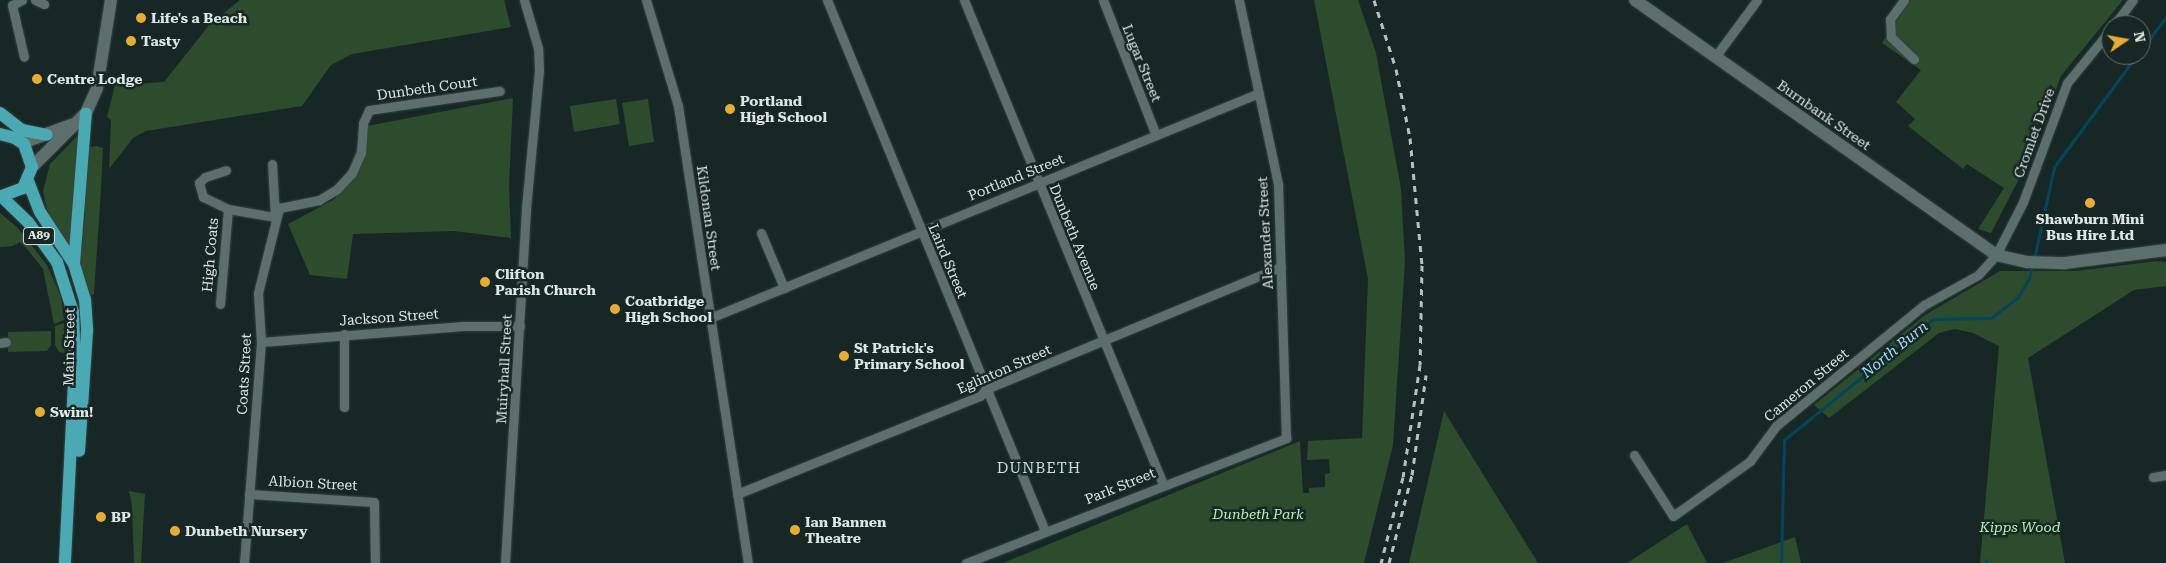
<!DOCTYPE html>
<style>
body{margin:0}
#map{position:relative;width:2166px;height:563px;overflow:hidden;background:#172725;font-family:"Roboto Serif",serif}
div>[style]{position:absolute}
.green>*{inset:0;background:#2d4c2d}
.stream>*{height:3px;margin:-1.5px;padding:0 1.5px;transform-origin:1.5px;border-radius:1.5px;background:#03465c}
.roads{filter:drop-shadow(0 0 1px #364341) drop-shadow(0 0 1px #364341)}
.minor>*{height:9px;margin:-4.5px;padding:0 4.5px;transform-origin:4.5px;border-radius:4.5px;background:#5d6f6d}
.secondary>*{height:12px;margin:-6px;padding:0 6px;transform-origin:6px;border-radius:6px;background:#5d6f6d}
.primary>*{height:12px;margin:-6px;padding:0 6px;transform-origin:6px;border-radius:6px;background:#4aa9b3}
.rail>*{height:3px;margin-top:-1.5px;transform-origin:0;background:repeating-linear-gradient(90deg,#b6c1bf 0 6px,transparent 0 12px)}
.dots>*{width:14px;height:14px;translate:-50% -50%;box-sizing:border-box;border:2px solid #172725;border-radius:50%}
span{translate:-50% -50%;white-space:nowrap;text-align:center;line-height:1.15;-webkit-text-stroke:5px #172725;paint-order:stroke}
.shield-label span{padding:1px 4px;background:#172725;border:1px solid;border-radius:4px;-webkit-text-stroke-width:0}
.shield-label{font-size:12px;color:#dce6e4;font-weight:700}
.poi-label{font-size:14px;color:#dce6e4;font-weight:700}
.left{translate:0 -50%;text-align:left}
.street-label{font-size:14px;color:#dce6e4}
.park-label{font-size:14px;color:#b0f6b0;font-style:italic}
.water-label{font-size:15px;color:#a3ddf8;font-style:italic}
.neighbourhood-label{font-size:15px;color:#cbdfdc;letter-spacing:1px}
.north{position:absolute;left:2101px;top:15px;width:50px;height:50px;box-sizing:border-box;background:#172725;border:1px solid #667371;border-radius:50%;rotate:78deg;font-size:14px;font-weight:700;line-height:20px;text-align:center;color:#dce6e4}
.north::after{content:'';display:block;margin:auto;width:18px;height:22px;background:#e5ad35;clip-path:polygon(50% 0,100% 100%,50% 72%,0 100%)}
</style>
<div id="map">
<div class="green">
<div style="clip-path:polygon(240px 0,504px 0,511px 27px,352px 54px,331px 65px,302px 106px,146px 131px,133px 138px,109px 169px,111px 120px,107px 117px,115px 85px,164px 82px,210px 24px)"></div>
<div style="clip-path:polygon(1314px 0,1358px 0,1376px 53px,1401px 189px,1405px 262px,1393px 445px,1364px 563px,1003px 563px,1300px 441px,1303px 493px,1309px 493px,1309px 488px,1325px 487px,1325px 474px,1330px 473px,1329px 459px,1307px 460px,1308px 441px,1362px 438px,1368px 279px)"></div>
<div style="clip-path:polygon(1910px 0,2123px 0,2061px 76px,2034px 150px,1991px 233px,1978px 229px,2004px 188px,1967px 164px,1963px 169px,1908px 126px,1915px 119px,1896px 102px,1921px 70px,1882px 43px)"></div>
<div style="clip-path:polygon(513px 98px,509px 186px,511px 238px,454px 231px,353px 234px,347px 279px,310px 275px,288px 224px,335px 199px,367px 126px)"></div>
<div style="clip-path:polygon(616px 99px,620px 124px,574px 132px,570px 106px)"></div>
<div style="clip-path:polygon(648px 99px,654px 142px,629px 146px,622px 103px)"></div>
<div style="clip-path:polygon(78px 135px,80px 136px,69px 245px,48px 214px,43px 191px,50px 164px)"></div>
<div style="clip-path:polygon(96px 146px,103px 148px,101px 189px,94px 294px,88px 296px,80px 264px,85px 216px,84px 167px,89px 147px)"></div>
<div style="clip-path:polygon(0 213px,17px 227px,47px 265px,61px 297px,64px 320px,54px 324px,43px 269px,28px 250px,20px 242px,13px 246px,0 247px)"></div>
<div style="clip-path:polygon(2157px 261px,2166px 262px,2166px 286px,2134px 290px,2028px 358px,2065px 563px,1980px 563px,1999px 346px,1973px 333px,1955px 329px,1939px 333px,1829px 418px,1814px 405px,1925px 315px,2000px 271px,2075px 271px)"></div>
<div style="clip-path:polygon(64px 323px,65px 350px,64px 353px,59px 352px,55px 345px,55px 326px)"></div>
<div style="clip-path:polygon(51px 331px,51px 345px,47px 351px,8px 352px,8px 332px)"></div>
<div style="clip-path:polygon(1444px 411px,1538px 563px,1409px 563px)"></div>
<div style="clip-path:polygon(129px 491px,145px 494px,141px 563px,134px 563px,132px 506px)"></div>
<div style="clip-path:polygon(1687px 524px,1707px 563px,1627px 563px)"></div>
<div style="clip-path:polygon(1795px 537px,1801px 563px,1723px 563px)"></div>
</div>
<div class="stream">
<div style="left:2141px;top:50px;width:41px;rotate:-52.9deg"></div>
<div style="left:2034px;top:259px;width:94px;rotate:-77.7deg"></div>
<div style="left:2054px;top:167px;width:139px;rotate:-53.5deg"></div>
<div style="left:1781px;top:563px;width:123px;rotate:-88.6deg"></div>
<div style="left:1784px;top:440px;width:192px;rotate:-39.1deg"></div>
<div style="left:1933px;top:319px;width:58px;rotate:-1deg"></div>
<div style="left:1991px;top:318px;width:34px;rotate:-38deg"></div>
<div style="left:2018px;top:297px;width:21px;rotate:-59deg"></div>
<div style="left:2029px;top:279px;width:13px;rotate:-77deg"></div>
<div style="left:1986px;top:563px;width:3px;rotate:-90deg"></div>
</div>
<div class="roads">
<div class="minor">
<div style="left:22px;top:0;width:11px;rotate:153deg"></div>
<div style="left:12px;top:5px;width:53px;rotate:77deg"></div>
<div style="left:35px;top:0;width:10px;rotate:24deg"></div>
<div style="left:646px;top:0;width:111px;rotate:73.2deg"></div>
<div style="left:678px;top:106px;width:462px;rotate:81.3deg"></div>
<div style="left:827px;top:0;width:574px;rotate:67.68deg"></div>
<div style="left:964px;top:0;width:523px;rotate:67.65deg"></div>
<div style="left:1103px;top:0;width:145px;rotate:68.6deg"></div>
<div style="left:1904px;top:0;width:24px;rotate:126deg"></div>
<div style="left:1890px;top:19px;width:18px;rotate:87deg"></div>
<div style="left:1891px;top:37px;width:32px;rotate:44deg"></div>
<div style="left:2114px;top:25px;width:31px;rotate:-53deg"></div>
<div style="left:1715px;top:57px;width:71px;rotate:-53.6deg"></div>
<div style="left:228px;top:209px;width:48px;rotate:9.7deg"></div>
<div style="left:275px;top:217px;width:53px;rotate:-93.2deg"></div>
<div style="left:761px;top:233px;width:60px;rotate:67.3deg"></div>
<div style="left:220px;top:304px;width:95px;rotate:-85.2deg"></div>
<div style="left:228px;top:209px;width:28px;rotate:-154deg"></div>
<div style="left:203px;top:197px;width:15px;rotate:-106deg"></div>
<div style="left:199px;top:183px;width:8px;rotate:-45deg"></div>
<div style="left:205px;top:177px;width:22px;rotate:-18deg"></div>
<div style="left:710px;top:318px;width:593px;rotate:-22.29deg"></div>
<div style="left:344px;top:334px;width:73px;rotate:90deg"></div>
<div style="left:261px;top:342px;width:203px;rotate:-4.5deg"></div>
<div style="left:463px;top:326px;width:57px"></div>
<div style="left:0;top:343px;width:6px;rotate:-9deg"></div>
<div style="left:1634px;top:455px;width:72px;rotate:57.4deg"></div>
<div style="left:1673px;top:516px;width:95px;rotate:-35.5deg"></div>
<div style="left:1750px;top:461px;width:44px;rotate:-53.4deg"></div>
<div style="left:1776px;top:426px;width:191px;rotate:-39.3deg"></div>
<div style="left:1924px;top:305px;width:62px;rotate:-29.1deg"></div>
<div style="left:1978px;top:275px;width:27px;rotate:-48deg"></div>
<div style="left:1996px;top:255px;width:59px;rotate:-63deg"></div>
<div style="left:2023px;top:202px;width:127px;rotate:-69.7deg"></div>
<div style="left:2067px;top:83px;width:70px;rotate:-50.8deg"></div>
<div style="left:2153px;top:477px;width:13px;rotate:-9deg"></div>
<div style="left:249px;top:494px;width:125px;rotate:3.7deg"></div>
<div style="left:374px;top:502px;width:61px;rotate:89.1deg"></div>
<div style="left:737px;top:494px;width:262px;rotate:-22deg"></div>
<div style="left:980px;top:396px;width:9px;rotate:-49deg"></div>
<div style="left:986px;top:389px;width:319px;rotate:-22.5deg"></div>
<div style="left:244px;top:563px;width:222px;rotate:-85.6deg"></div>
<div style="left:261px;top:342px;width:49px;rotate:-93.5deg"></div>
<div style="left:258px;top:293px;width:88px;rotate:-76.1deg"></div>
<div style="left:279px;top:208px;width:41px;rotate:-11.3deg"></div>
<div style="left:319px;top:200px;width:21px;rotate:-31deg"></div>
<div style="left:337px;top:189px;width:22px;rotate:-47deg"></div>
<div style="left:352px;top:173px;width:22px;rotate:-66deg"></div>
<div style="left:361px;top:153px;width:30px;rotate:-86deg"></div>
<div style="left:363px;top:123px;width:14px;rotate:-65deg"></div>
<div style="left:369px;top:110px;width:132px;rotate:-8.3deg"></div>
<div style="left:505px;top:563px;width:356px;rotate:-86.6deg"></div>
<div style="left:526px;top:208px;width:138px;rotate:-84.6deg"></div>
<div style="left:539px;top:71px;width:23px;rotate:-92deg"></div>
<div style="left:538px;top:48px;width:50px;rotate:-106.3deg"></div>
<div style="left:966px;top:563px;width:344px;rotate:-21.3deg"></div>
<div style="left:1286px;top:438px;width:254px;rotate:-91.8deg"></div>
<div style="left:1278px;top:184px;width:188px;rotate:-102deg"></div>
</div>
<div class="secondary">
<div style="left:1635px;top:0;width:442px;rotate:35.2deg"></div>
<div style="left:1996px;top:255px;width:32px;rotate:13deg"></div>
<div style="left:2027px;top:262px;width:38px;rotate:2deg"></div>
<div style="left:2065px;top:263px;width:102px;rotate:-7.3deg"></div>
<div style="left:15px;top:138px;width:15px;rotate:8deg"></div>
<div style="left:30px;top:140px;width:44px;rotate:-20.1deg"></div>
<div style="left:32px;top:167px;width:76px;rotate:-45deg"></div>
<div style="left:86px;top:113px;width:27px;rotate:-66deg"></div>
<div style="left:97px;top:88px;width:89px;rotate:-81deg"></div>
</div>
<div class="primary">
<div style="left:0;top:113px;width:28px;rotate:38deg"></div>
<div style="left:22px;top:130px;width:25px;rotate:11deg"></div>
<div style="left:0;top:134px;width:16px;rotate:15deg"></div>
<div style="left:15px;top:138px;width:11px;rotate:34deg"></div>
<div style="left:24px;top:144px;width:24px;rotate:71deg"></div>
<div style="left:32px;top:167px;width:23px;rotate:113deg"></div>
<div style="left:23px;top:188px;width:25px;rotate:159deg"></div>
<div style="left:28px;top:181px;width:33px;rotate:69deg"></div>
<div style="left:40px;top:212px;width:62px;rotate:56.8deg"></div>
<div style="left:74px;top:264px;width:37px;rotate:73deg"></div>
<div style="left:85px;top:299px;width:32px;rotate:86deg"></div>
<div style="left:87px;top:331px;width:120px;rotate:93.8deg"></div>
<div style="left:2px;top:197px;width:36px;rotate:44deg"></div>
<div style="left:28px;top:222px;width:49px;rotate:54.1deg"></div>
<div style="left:57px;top:262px;width:52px;rotate:72.3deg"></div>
<div style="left:73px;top:312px;width:51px;rotate:87.8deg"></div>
<div style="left:75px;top:363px;width:200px;rotate:92.9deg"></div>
<div style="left:74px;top:264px;width:151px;rotate:-85.5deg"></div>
</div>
</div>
<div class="rail">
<div style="left:1374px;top:0;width:72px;rotate:72.3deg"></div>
<div style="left:1396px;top:69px;width:70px;rotate:78.5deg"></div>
<div style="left:1410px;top:138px;width:128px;rotate:84.6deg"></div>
<div style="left:1422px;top:265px;width:100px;rotate:91.1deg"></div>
<div style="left:1420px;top:365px;width:113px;rotate:98.6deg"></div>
<div style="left:1403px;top:477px;width:89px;rotate:104.3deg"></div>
<div style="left:1389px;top:563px;width:91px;rotate:-75.4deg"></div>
<div style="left:1412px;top:475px;width:101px;rotate:-82deg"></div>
</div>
<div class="dots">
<div style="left:141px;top:18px;background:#e5ad35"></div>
<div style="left:131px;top:41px;background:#e5ad35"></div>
<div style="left:37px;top:79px;background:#e5ad35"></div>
<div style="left:730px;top:109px;background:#e5ad35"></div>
<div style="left:2090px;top:203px;background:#e5ad35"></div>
<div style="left:485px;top:282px;background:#e5ad35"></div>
<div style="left:615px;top:309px;background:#e5ad35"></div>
<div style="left:844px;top:356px;background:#e5ad35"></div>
<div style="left:40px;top:412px;background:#e5ad35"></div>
<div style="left:101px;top:517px;background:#e5ad35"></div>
<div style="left:795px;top:530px;background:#e5ad35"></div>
<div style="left:175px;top:531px;background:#e5ad35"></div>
</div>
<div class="shield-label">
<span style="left:39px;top:236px">A89</span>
</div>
<div class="poi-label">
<span class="left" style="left:151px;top:18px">Life's a Beach</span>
<span class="left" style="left:141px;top:41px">Tasty</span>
<span class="left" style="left:47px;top:79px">Centre Lodge</span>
<span class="left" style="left:740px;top:109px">Portland<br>High School</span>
<span style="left:2090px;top:227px">Shawburn Mini<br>Bus Hire Ltd</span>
<span class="left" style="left:495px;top:282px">Clifton<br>Parish Church</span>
<span class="left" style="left:625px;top:309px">Coatbridge<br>High School</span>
<span class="left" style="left:854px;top:356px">St Patrick's<br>Primary School</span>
<span class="left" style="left:50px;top:412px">Swim!</span>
<span class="left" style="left:111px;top:517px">BP</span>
<span class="left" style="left:805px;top:530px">Ian Bannen<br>Theatre</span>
<span class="left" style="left:185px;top:531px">Dunbeth Nursery</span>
</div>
<div class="street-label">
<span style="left:1142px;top:63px;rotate:68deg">Lugar Street</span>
<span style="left:427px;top:88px;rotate:-8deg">Dunbeth Court</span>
<span style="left:1824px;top:115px;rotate:35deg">Burnbank Street</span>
<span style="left:2034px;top:133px;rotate:-70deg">Cromlet Drive</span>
<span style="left:1016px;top:177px;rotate:-22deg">Portland Street</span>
<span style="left:709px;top:218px;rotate:82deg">Kildonan Street</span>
<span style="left:1265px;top:233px;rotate:-93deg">Alexander Street</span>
<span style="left:1075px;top:237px;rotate:68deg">Dunbeth Avenue</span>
<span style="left:210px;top:255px;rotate:-85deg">High Coats</span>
<span style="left:948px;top:261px;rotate:67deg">Laird Street</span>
<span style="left:389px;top:317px;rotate:-4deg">Jackson Street</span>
<span style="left:69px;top:347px;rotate:-89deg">Main Street</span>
<span style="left:504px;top:369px;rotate:-87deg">Muiryhall Street</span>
<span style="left:1004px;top:369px;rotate:-24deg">Eglinton Street</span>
<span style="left:244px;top:374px;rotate:-87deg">Coats Street</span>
<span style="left:1806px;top:385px;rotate:-40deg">Cameron Street</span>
<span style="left:313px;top:483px;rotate:3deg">Albion Street</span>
<span style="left:1120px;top:486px;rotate:-22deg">Park Street</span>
</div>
<div class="park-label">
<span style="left:1258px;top:514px">Dunbeth Park</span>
<span style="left:2020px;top:527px">Kipps Wood</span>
</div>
<div class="water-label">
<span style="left:1895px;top:350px;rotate:-39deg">North Burn</span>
</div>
<div class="neighbourhood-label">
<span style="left:1039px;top:469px">DUNBETH</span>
</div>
<div class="north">N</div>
</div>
